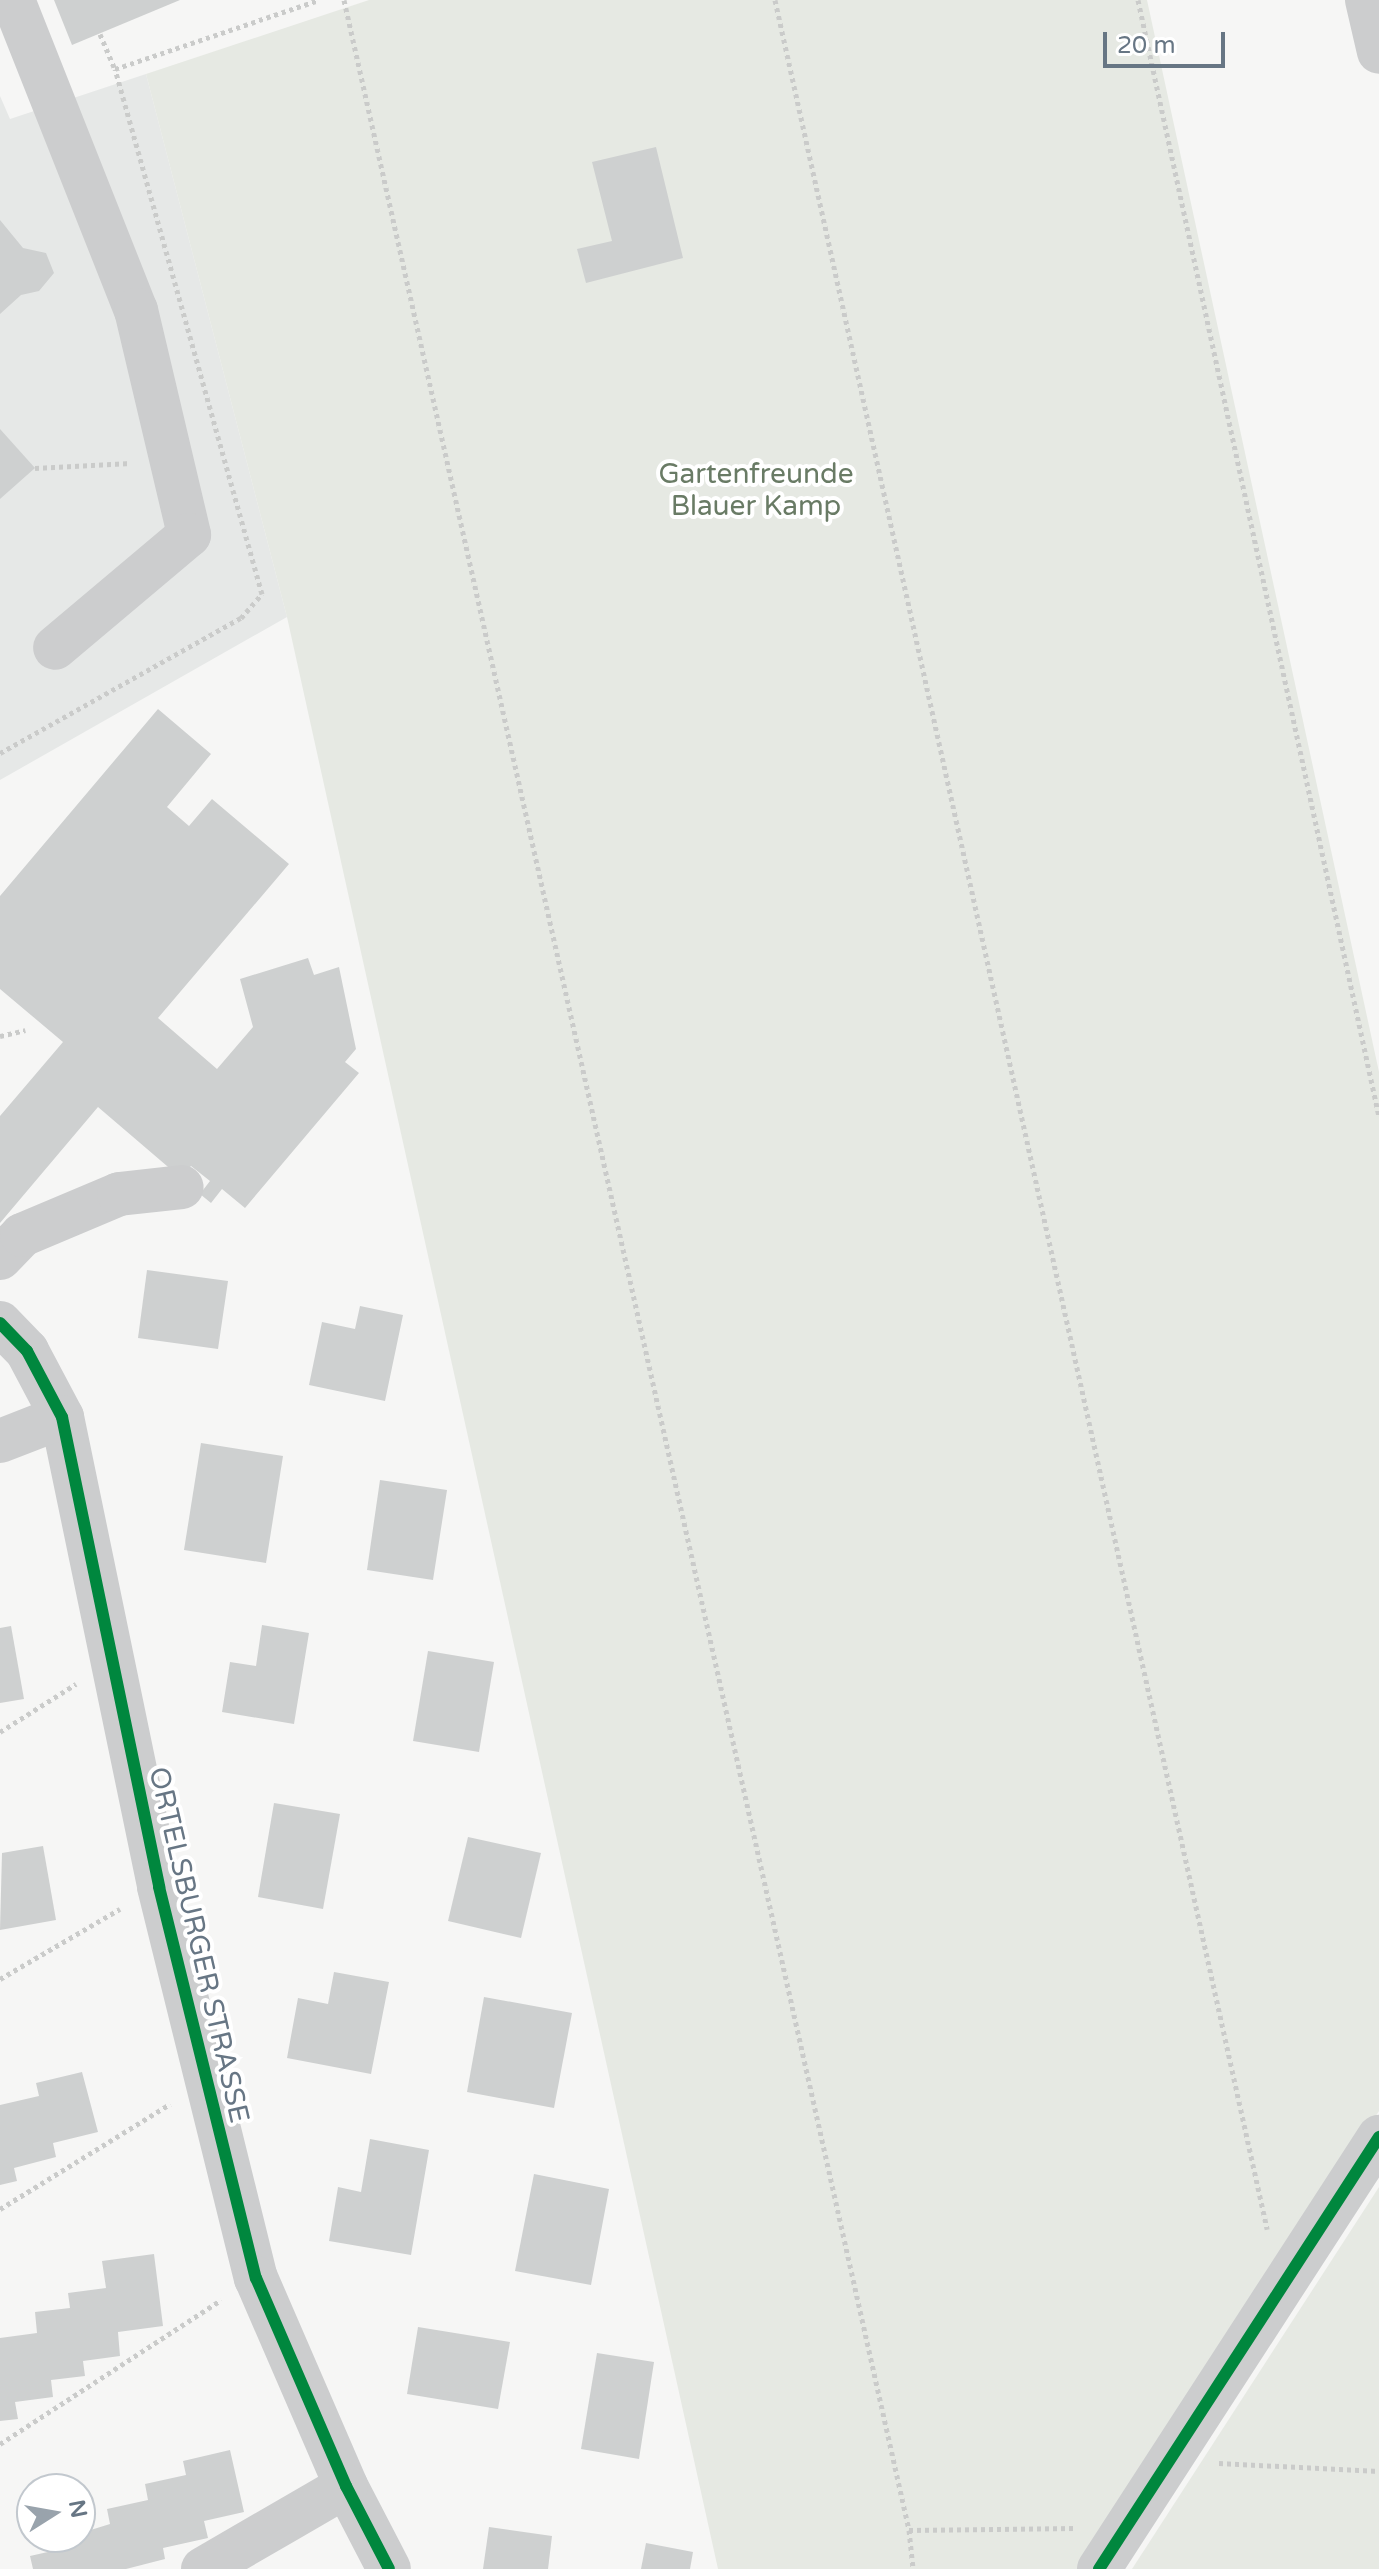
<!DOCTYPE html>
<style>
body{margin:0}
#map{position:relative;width:1379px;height:2569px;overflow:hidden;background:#f6f6f5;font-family:"Varela Round",sans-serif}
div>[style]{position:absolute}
.built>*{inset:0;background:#e6e8e7}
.green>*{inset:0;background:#e6e9e3}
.building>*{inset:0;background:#ced0d0}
.path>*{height:5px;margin-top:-2.5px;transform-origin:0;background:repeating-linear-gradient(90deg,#cacbca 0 4px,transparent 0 8px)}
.minor>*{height:44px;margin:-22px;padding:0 22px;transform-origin:22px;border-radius:22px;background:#cccdce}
.cycleway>*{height:12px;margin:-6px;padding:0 6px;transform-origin:6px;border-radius:6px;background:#00873e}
span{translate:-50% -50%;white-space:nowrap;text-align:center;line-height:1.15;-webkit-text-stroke:8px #fff;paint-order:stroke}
.park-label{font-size:28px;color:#697b65}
.street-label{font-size:28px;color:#677684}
.north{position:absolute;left:16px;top:2473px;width:80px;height:80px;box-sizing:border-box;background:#fff;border:2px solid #c2c8ce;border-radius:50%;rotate:79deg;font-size:22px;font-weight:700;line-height:32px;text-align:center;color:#677684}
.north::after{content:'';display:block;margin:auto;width:28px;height:36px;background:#99a3ac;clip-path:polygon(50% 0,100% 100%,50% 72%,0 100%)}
.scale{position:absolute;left:1103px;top:32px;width:122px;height:36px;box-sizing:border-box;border:4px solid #677684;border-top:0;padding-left:10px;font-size:24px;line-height:28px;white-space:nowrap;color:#677684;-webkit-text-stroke:6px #fff;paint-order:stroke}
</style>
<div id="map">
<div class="built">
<div style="clip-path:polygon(146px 74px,287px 617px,0 780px,0 96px,10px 119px)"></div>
</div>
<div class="green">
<div style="clip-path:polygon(369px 0,1147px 0,1379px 1072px,1379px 2111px,1083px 2569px,718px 2569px,287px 617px,146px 74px)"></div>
<div style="clip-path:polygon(1379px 2187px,1379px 2569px,1132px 2569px)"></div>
</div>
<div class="building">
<div style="clip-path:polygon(54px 0,180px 0,72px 45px)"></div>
<div style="clip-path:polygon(656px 147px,683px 258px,586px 283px,577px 249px,612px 241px,592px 162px)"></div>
<div style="clip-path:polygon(0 220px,23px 248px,46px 253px,54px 273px,39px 291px,21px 295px,0 314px)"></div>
<div style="clip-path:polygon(0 429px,35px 468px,0 499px)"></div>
<div style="clip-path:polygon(158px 709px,211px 754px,167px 807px,189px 826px,212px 799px,289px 864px,158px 1018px,217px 1069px,253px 1027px,240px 979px,308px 958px,314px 975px,339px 967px,356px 1049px,345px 1062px,359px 1073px,245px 1208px,222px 1189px,211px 1203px,200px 1194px,210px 1181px,191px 1166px,181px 1178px,98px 1107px,0 1223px,0 1116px,63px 1042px,0 989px,0 896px)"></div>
<div style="clip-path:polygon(147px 1270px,228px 1281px,218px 1349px,138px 1338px)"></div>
<div style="clip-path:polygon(360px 1306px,403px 1315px,385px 1401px,309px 1385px,322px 1322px,355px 1329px)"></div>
<div style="clip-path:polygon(201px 1443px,283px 1456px,266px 1563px,184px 1550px)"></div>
<div style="clip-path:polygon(380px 1480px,447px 1490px,433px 1580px,367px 1570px)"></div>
<div style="clip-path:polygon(262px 1625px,309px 1633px,294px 1724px,222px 1712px,230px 1662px,256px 1666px)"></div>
<div style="clip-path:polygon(11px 1626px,24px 1699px,0 1703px,0 1628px)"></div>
<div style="clip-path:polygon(428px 1651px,494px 1662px,479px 1752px,413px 1741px)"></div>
<div style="clip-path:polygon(274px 1803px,340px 1814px,323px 1909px,258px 1897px)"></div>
<div style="clip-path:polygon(468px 1837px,541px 1853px,521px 1938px,448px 1921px)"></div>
<div style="clip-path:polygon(43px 1846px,56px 1920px,0 1930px,2px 1853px)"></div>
<div style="clip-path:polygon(334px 1972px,389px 1982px,371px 2074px,287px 2058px,298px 1998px,328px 2004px)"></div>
<div style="clip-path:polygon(484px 1997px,572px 2013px,554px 2108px,467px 2092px)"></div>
<div style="clip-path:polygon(82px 2072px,98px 2132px,53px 2143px,56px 2157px,14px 2168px,17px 2181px,0 2185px,0 2105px,39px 2096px,36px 2083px)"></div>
<div style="clip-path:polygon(370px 2139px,429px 2150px,411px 2255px,329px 2241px,338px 2187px,361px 2192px)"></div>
<div style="clip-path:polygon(534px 2174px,609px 2189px,591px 2285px,515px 2271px)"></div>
<div style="clip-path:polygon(154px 2254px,163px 2326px,118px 2332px,120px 2356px,83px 2361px,85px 2376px,51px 2380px,53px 2397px,15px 2402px,18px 2419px,0 2421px,0 2338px,37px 2333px,35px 2312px,70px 2308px,68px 2293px,106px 2288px,102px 2261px)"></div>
<div style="clip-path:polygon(418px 2327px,510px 2342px,498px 2409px,407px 2394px)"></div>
<div style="clip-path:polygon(597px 2353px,654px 2362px,639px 2459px,581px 2449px)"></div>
<div style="clip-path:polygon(230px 2450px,244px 2512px,204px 2521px,208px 2538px,163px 2548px,165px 2559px,126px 2569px,33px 2569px,30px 2556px,70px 2547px,68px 2537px,110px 2524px,107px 2509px,148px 2500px,145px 2484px,186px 2475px,183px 2461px)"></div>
<div style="clip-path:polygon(489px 2527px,552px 2536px,548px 2569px,483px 2569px)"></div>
<div style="clip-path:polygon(646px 2543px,693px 2552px,690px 2569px,641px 2569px)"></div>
</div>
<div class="path">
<div style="left:344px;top:0;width:2592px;rotate:77.41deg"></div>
<div style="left:909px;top:2530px;width:167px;rotate:-0.7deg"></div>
<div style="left:775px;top:0;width:2283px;rotate:77.55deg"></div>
<div style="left:1138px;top:0;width:1143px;rotate:77.82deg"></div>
<div style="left:100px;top:34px;width:38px;rotate:67deg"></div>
<div style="left:115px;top:69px;width:215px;rotate:-18.7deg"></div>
<div style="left:35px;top:468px;width:96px;rotate:-3deg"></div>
<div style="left:0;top:753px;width:276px;rotate:-29.3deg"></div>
<div style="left:241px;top:618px;width:32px;rotate:-49deg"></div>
<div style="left:262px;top:594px;width:545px;rotate:-105.64deg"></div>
<div style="left:0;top:1036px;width:26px;rotate:-13deg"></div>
<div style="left:0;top:1732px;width:90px;rotate:-32.3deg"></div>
<div style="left:0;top:1979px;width:139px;rotate:-30.3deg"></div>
<div style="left:0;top:2209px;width:200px;rotate:-31.7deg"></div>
<div style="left:0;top:2444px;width:264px;rotate:-33.1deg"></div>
<div style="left:1219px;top:2463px;width:160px;rotate:2.9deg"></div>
<div style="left:909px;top:2530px;width:39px;rotate:84deg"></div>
</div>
<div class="minor">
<div style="left:13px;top:0;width:334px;rotate:68.4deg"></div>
<div style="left:136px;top:310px;width:231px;rotate:76.7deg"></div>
<div style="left:189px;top:535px;width:175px;rotate:139.9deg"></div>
<div style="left:1367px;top:0;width:53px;rotate:77deg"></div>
<div style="left:0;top:1258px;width:32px;rotate:-46deg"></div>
<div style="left:22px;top:1235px;width:105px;rotate:-22.9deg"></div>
<div style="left:119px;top:1194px;width:63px;rotate:-6.3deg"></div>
<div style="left:0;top:1323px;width:39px;rotate:46deg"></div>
<div style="left:27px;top:1351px;width:75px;rotate:62.1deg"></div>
<div style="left:62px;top:1417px;width:480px;rotate:78.3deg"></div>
<div style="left:159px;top:1887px;width:403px;rotate:76.1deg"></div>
<div style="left:256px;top:2278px;width:227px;rotate:66.6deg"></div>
<div style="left:346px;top:2486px;width:93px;rotate:62.6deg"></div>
<div style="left:0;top:1441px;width:66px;rotate:-21.2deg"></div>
<div style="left:203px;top:2569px;width:165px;rotate:-30.1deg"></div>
<div style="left:1099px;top:2569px;width:515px;rotate:-57.05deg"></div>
</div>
<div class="cycleway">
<div style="left:0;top:1323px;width:39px;rotate:46deg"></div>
<div style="left:27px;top:1351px;width:75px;rotate:62.1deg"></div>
<div style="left:62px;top:1417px;width:480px;rotate:78.3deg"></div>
<div style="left:159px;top:1887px;width:403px;rotate:76.1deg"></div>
<div style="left:256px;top:2278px;width:227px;rotate:66.6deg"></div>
<div style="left:346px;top:2486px;width:93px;rotate:62.6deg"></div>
<div style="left:1099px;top:2569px;width:515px;rotate:-57.05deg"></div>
</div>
<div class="park-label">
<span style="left:756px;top:490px">Gartenfreunde<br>Blauer Kamp</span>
</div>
<div class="street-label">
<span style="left:199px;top:1945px;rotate:77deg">ORTELSBURGER STRASSE</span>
</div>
<div class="north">N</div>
<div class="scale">20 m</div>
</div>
